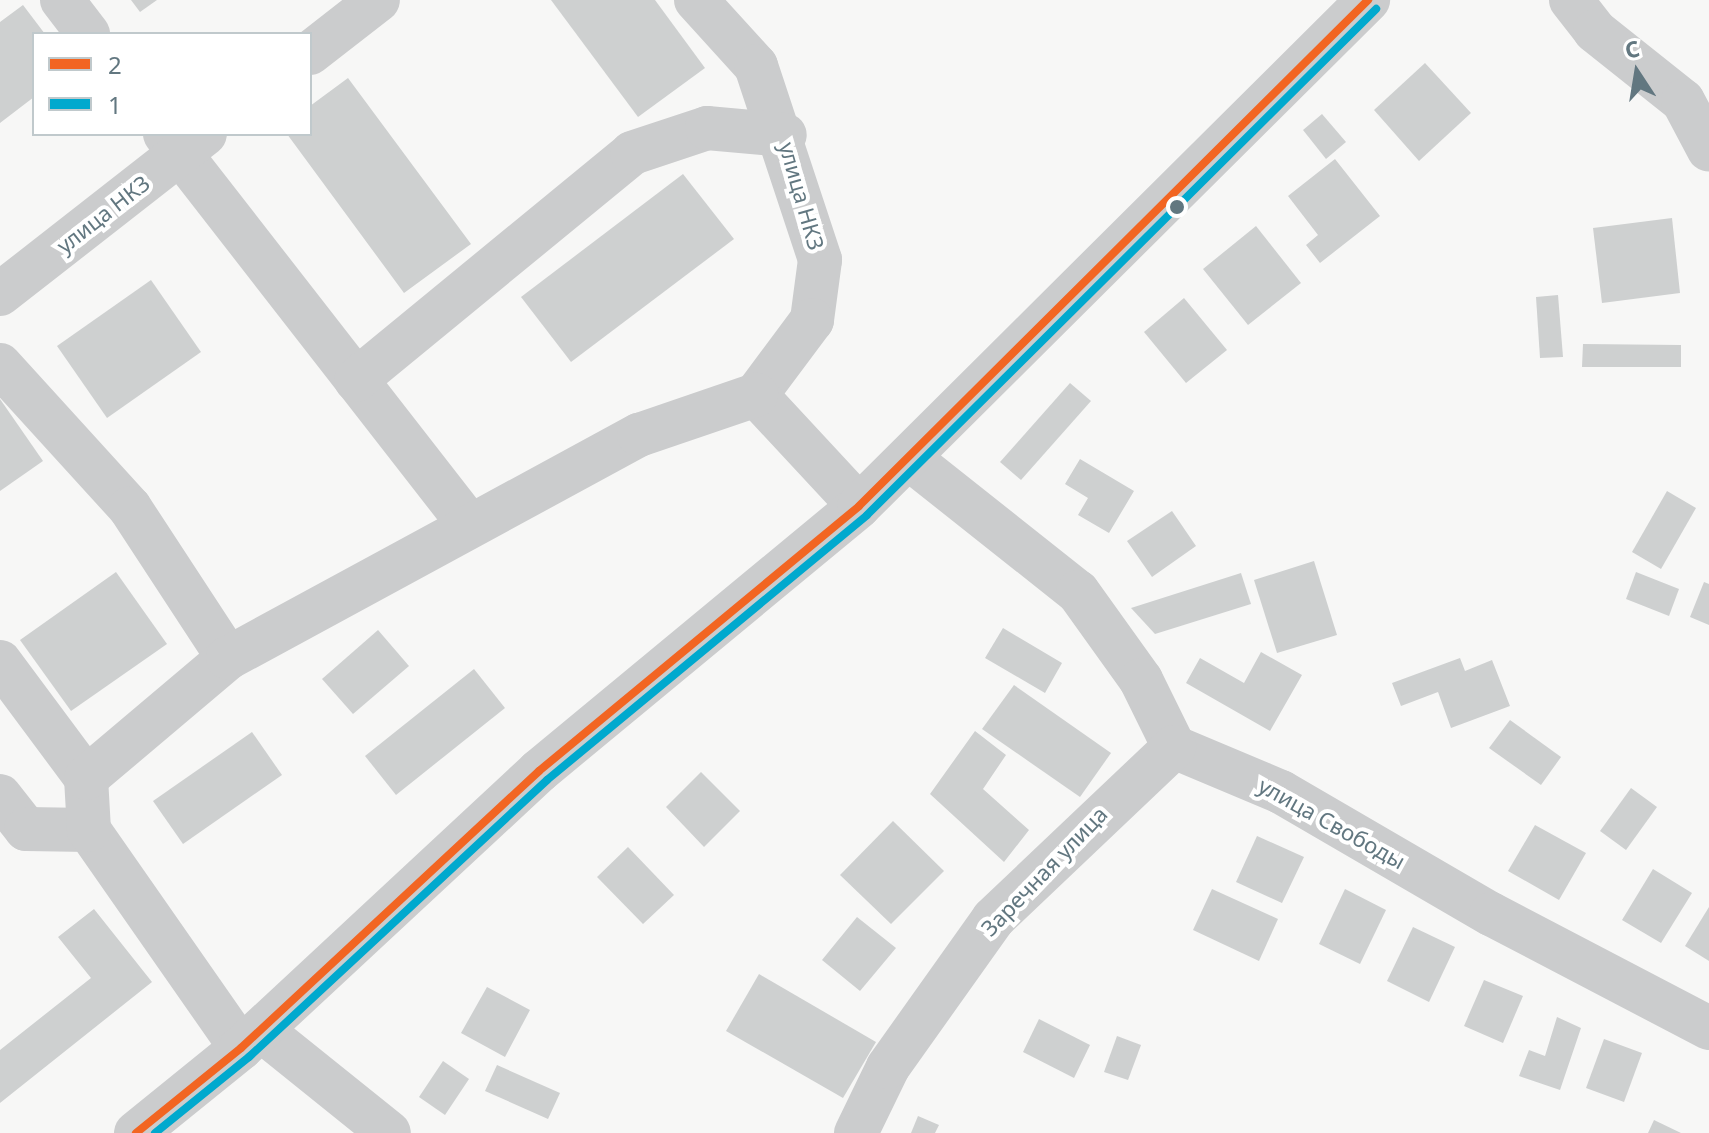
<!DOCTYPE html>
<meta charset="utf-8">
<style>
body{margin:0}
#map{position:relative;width:1709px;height:1133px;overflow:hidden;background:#f7f7f6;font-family:"Noto Sans",sans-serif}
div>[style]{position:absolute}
.building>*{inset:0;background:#ced0d0}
.minor>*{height:44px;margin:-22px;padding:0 22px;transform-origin:22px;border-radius:22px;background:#cbcccd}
.bus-1>*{height:8px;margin:-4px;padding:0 4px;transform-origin:4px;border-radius:4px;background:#f26522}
.bus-2>*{height:8px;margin:-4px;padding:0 4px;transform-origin:4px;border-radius:4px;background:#00a9ce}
.dots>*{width:22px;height:22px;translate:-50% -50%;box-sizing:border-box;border:4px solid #fff;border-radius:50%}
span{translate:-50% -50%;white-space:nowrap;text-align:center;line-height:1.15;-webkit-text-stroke:8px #fff;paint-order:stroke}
.street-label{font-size:22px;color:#627780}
.legend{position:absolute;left:32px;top:32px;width:280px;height:104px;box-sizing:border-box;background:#fff;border:2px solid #c0c9cc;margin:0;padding:10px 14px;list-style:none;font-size:24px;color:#627780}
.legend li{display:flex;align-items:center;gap:16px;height:40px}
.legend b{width:40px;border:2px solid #c0c9cc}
.north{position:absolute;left:1597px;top:32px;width:80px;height:80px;-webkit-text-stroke:6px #fff;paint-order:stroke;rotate:348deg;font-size:22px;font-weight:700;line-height:32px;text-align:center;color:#627780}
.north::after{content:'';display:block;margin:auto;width:28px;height:36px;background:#627780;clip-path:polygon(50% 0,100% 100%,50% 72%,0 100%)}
</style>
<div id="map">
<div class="building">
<div style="clip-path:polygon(131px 0,157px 0,140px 12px)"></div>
<div style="clip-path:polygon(551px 0,655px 0,705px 68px,638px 117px)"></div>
<div style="clip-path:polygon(23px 5px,45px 34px,34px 34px,34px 97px,0 123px,0 22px)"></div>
<div style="clip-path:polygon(1425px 63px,1471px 113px,1419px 161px,1374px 110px)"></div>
<div style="clip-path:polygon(348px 78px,471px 244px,404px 293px,287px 134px,310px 134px,310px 106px)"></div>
<div style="clip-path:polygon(1322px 114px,1346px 142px,1326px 159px,1303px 130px)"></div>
<div style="clip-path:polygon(1335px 159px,1380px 216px,1320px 263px,1306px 245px,1318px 235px,1288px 196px)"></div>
<div style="clip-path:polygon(683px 174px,734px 239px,571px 362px,521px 297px)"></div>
<div style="clip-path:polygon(1672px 218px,1680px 293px,1602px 303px,1593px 228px)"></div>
<div style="clip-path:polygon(1256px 226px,1301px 283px,1248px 325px,1203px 269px)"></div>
<div style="clip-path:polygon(151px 280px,201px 352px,107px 418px,57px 346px)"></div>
<div style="clip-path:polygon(1558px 295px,1563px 357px,1540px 358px,1536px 297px)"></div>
<div style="clip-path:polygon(1184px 298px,1227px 350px,1186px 383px,1144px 332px)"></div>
<div style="clip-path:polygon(1583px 344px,1681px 345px,1681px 367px,1582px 367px)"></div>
<div style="clip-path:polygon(1070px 383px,1091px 401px,1021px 480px,1000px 462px)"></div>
<div style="clip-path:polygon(0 399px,43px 461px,0 491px)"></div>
<div style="clip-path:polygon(1080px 459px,1134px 491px,1109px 533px,1078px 515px,1088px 498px,1065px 484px)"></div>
<div style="clip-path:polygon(1667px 491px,1696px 508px,1661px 569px,1632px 552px)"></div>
<div style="clip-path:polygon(1172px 511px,1196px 546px,1152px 577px,1127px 541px)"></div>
<div style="clip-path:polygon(1314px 561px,1337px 635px,1277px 653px,1254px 580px)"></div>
<div style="clip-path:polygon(116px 572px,167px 644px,71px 711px,20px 640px)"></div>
<div style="clip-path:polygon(1636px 572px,1679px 589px,1669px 616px,1626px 599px)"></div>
<div style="clip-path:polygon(1241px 573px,1251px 604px,1155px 634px,1131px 608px)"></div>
<div style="clip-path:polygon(1704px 582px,1709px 584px,1709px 625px,1690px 617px)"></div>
<div style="clip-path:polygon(1003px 628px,1062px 663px,1045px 693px,985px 658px)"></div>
<div style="clip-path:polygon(378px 630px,409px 666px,353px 714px,322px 679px)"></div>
<div style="clip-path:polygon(1261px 652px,1302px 675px,1270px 731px,1186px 683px,1200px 658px,1244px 683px)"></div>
<div style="clip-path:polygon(1460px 658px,1465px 671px,1492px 660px,1510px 706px,1451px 728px,1438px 692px,1401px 706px,1392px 683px)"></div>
<div style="clip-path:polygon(474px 669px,505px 708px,396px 795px,365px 756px)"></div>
<div style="clip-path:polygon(1014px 685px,1111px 753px,1080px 797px,982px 729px)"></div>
<div style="clip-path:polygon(1510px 720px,1561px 757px,1541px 785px,1489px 748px)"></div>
<div style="clip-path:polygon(975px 731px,1006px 755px,983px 789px,1029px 830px,1004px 862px,930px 794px)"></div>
<div style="clip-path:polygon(252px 732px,282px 775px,183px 844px,153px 801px)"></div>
<div style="clip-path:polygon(701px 772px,740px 811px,704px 847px,666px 807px)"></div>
<div style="clip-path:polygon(1631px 788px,1657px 807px,1626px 850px,1600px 831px)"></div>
<div style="clip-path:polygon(893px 821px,944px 871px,891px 924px,840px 875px)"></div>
<div style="clip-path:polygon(1535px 825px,1586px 853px,1559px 900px,1508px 871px)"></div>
<div style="clip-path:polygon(1257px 836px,1304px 857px,1282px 903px,1236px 882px)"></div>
<div style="clip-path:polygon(628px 847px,674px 895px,643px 924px,597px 877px)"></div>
<div style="clip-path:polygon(1653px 869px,1692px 893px,1661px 943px,1622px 920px)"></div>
<div style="clip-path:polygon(1212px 889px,1278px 919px,1259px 961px,1193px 930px)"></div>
<div style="clip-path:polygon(1345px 889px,1386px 910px,1360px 964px,1319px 944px)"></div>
<div style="clip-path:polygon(1709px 907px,1709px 961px,1685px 946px)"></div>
<div style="clip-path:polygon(94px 909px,152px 982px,0 1103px,0 1050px,91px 978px,58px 937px)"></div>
<div style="clip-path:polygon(857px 917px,896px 948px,860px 991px,822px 960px)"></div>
<div style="clip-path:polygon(1413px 927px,1455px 947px,1429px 1002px,1387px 981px)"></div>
<div style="clip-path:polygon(759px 974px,876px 1042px,843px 1098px,726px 1031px)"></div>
<div style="clip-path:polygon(1484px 980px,1523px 996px,1503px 1043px,1464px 1026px)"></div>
<div style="clip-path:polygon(487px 987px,530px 1010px,505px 1057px,461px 1033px)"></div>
<div style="clip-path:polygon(1557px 1017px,1581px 1028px,1560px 1090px,1519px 1076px,1529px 1050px,1545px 1056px)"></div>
<div style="clip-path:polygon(1039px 1019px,1090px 1045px,1074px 1078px,1023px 1052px)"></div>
<div style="clip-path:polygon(1117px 1036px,1141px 1045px,1128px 1080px,1104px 1072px)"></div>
<div style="clip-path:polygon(1604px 1039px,1642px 1053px,1624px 1102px,1586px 1088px)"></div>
<div style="clip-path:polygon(443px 1061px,469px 1079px,445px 1115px,419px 1097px)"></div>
<div style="clip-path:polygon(497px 1065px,560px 1093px,548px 1119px,485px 1091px)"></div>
<div style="clip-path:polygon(918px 1116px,939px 1125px,935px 1133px,911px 1133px)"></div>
<div style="clip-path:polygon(1654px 1120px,1681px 1133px,1648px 1133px)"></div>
</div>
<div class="minor">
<div style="left:62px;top:0;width:43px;rotate:52.6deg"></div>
<div style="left:696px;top:0;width:89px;rotate:47.7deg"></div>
<div style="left:756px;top:66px;width:204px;rotate:71.7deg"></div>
<div style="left:820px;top:260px;width:61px;rotate:97.6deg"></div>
<div style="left:812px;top:320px;width:94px;rotate:126.7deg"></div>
<div style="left:756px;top:395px;width:151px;rotate:47.1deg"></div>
<div style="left:1571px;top:0;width:39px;rotate:52deg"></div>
<div style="left:1595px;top:31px;width:112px;rotate:38.5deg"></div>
<div style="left:1683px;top:101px;width:55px;rotate:62deg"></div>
<div style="left:310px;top:53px;width:86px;rotate:-37.9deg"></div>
<div style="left:165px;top:134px;width:494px;rotate:52.1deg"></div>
<div style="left:0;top:294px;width:260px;rotate:-38deg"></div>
<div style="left:0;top:365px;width:193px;rotate:47.7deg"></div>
<div style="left:130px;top:508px;width:179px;rotate:56.8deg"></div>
<div style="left:356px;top:380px;width:357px;rotate:-39.4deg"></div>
<div style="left:632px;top:153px;width:79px;rotate:-18.4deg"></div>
<div style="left:707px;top:128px;width:78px;rotate:5.1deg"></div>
<div style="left:910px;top:459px;width:214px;rotate:38.4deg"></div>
<div style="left:1078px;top:592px;width:108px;rotate:54.4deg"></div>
<div style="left:1141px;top:680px;width:75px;rotate:63.8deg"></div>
<div style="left:1174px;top:747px;width:116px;rotate:22.8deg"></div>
<div style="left:1281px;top:792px;width:243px;rotate:30.2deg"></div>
<div style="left:1491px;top:914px;width:246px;rotate:27.6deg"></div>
<div style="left:0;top:662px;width:144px;rotate:53.4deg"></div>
<div style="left:0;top:796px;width:42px;rotate:51.8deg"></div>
<div style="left:26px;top:829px;width:63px;rotate:0.9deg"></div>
<div style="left:261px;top:1030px;width:164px;rotate:38.8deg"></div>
<div style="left:241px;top:1048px;width:266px;rotate:-124.9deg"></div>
<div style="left:89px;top:830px;width:52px;rotate:-93.3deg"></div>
<div style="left:86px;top:778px;width:186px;rotate:-40.2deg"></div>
<div style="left:228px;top:658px;width:468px;rotate:-28.5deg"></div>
<div style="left:639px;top:435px;width:124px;rotate:-18.9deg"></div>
<div style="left:136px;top:1133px;width:135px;rotate:-39deg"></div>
<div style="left:241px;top:1048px;width:407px;rotate:-42.9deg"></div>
<div style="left:539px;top:771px;width:415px;rotate:-39.6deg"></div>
<div style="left:859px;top:506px;width:718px;rotate:-44.83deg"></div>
<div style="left:856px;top:1133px;width:73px;rotate:-64.1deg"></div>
<div style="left:888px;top:1067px;width:181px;rotate:-54.6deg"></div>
<div style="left:993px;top:919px;width:250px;rotate:-43.5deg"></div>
</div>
<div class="bus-1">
<div style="left:136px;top:1133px;width:135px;rotate:-39deg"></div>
<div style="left:241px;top:1048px;width:407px;rotate:-42.9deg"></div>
<div style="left:539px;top:771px;width:415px;rotate:-39.6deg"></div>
<div style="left:859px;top:506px;width:718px;rotate:-44.83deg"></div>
</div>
<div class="bus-2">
<div style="left:155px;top:1133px;width:121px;rotate:-39deg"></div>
<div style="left:249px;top:1057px;width:407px;rotate:-42.9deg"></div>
<div style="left:547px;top:780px;width:415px;rotate:-39.6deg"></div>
<div style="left:867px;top:515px;width:718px;rotate:-44.83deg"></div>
</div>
<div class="dots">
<div style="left:1177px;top:207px;background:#627780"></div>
</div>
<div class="street-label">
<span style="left:802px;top:196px;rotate:74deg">улица НКЗ</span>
<span style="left:103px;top:214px;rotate:-38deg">улица НКЗ</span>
<span style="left:1332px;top:823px;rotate:29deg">улица Свободы</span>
<span style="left:1044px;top:871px;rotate:-46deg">Заречная улица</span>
</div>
<ul class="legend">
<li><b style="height:10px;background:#f26522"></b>2</li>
<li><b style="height:10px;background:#00a9ce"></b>1</li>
</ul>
<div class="north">С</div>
</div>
